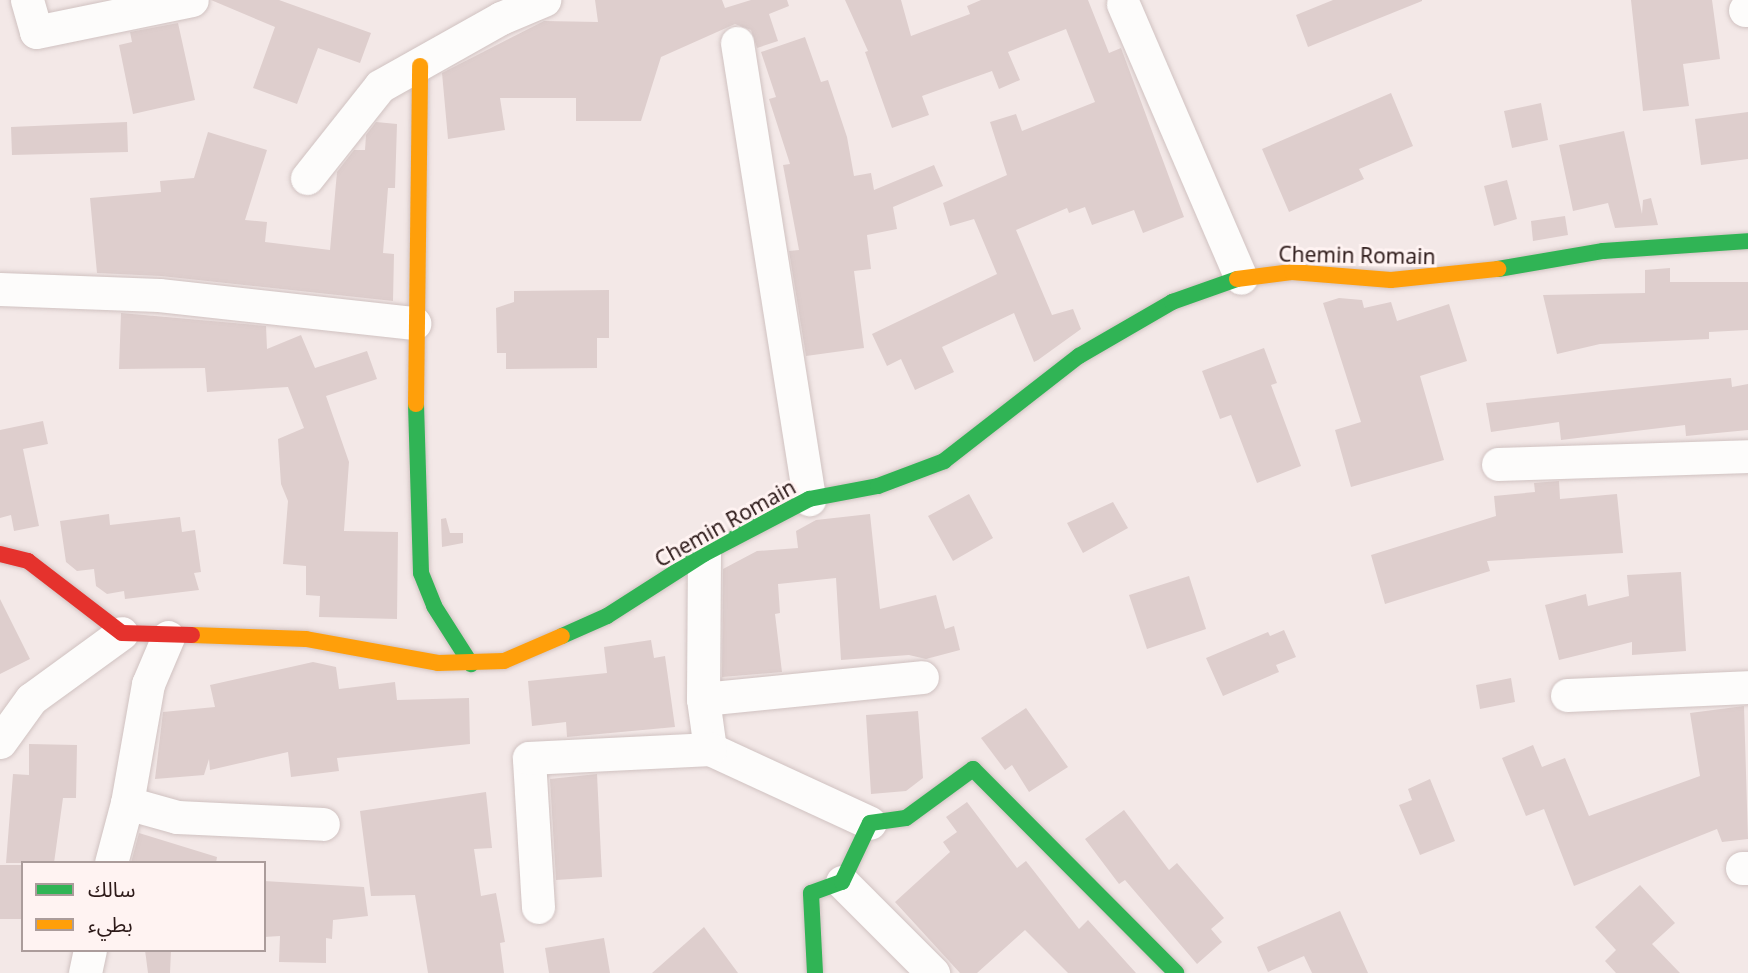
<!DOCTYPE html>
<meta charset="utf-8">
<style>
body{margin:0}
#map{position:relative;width:1748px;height:973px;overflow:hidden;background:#f3e8e7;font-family:"Noto Sans","Noto Sans Arabic",sans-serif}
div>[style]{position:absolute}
.building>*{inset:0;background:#dececd}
.roads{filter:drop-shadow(0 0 2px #d0c2c1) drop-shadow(0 0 2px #d0c2c1)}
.street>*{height:33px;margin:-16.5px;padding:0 16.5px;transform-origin:16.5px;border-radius:16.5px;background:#fdfcfb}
.fast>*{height:16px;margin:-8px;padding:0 8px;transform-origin:8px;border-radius:8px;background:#30b455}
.slow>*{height:16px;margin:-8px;padding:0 8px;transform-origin:8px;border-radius:8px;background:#ff9f0a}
.jam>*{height:16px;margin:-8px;padding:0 8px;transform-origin:8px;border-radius:8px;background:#e5322d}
span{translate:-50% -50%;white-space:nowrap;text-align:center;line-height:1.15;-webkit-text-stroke:6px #fff3f2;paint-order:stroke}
.street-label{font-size:21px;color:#2d1a19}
.legend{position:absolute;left:21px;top:861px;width:245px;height:91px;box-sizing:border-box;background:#fff3f2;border:2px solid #ab9c9b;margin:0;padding:9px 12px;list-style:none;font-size:21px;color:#2d1a19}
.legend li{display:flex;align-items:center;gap:14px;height:35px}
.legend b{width:35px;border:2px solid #ab9c9b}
</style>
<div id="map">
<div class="building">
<div style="clip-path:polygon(211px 0,279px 0,371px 33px,360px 63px,318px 48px,297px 104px,253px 88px,275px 27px)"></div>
<div style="clip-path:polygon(595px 0,722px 0,725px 8px,751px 0,787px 0,789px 6px,769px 14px,778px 41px,757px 48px,751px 30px,735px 24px,661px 57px,641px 121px,576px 121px,576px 98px,500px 98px,505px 130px,448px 139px,442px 73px,544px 21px,598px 22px)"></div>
<div style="clip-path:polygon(845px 0,901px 0,911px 36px,970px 14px,967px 6px,981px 0,1088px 0,1109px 53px,1121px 48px,1184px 217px,1143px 233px,1134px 210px,1092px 225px,1085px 207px,1069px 213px,1067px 208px,1016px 230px,1052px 315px,1073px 309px,1081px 329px,1038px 360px,1034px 362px,1014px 313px,942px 347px,954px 372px,915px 390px,901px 359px,887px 366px,872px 334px,997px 274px,974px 219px,950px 226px,943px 203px,1007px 175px,990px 122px,1016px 114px,1022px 131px,1095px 102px,1066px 29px,1008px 52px,1020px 80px,999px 89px,992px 71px,922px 96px,929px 115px,892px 128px,865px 52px,868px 51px)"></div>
<div style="clip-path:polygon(1333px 0,1422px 0,1422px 1px,1308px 47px,1296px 15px)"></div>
<div style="clip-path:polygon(1631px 0,1712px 0,1720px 59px,1683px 64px,1689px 106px,1643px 111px)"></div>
<div style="clip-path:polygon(178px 23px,195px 100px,133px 114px,119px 45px,132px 42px,130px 32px)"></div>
<div style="clip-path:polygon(805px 37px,821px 82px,828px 80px,847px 137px,854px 176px,871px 173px,874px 190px,934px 165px,943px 186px,893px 207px,897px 229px,867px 235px,871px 269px,854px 271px,864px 348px,806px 356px,789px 251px,799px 250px,783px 165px,790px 164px,769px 99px,776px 97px,761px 52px)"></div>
<div style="clip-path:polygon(1391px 93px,1413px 146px,1359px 169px,1364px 179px,1289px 212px,1262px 149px)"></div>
<div style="clip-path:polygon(1541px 103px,1548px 140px,1512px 148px,1504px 111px)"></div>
<div style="clip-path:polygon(1748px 112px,1748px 159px,1701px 165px,1695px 119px)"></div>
<div style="clip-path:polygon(127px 122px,128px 152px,12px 155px,11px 127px)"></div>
<div style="clip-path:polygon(376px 122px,397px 124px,395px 188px,388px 188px,383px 253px,394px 254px,393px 301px,161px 276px,97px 273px,90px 198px,161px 192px,160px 181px,194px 178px,208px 132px,267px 150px,245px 220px,267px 222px,265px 242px,330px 250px,337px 172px,354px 150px,365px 150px,366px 135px)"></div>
<div style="clip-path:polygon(1624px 131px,1642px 214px,1643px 200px,1651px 198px,1658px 225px,1615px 228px,1608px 203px,1573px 211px,1559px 145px)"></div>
<div style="clip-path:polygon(1507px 180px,1517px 219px,1494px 226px,1484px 186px)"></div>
<div style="clip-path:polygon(1565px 216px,1568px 235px,1533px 241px,1531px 221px)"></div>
<div style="clip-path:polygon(1670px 268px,1670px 282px,1748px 282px,1748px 330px,1709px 332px,1709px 339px,1600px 344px,1557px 354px,1543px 295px,1645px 293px,1645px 270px)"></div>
<div style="clip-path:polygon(609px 290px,609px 338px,597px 338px,597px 368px,506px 369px,506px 353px,497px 353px,496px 308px,514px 302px,514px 291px)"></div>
<div style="clip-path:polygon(1339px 298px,1362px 300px,1364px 308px,1391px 302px,1397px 321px,1449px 304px,1467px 361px,1420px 376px,1444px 460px,1351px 487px,1335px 430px,1361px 422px,1323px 303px)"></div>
<div style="clip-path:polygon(121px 313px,266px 326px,267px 349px,301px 335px,315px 368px,367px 351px,377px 379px,326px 396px,349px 462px,344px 531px,398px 532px,397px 619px,319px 617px,320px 596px,306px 595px,306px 566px,283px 564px,288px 501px,281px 484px,278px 439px,304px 428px,288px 387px,207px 392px,205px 368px,119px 369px)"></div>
<div style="clip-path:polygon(1264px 348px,1277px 383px,1271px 385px,1301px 466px,1257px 483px,1231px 415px,1220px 419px,1202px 371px)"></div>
<div style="clip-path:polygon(1731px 378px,1732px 387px,1748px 384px,1748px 430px,1686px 436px,1685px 425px,1561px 440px,1559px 422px,1491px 432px,1486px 403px)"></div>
<div style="clip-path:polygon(43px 421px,48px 444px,23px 449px,39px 526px,14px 531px,11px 515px,0 518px,0 430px)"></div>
<div style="clip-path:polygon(1559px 481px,1560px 499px,1617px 494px,1623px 553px,1487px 561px,1490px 571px,1385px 604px,1371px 555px,1496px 516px,1494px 496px,1535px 492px,1534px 483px)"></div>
<div style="clip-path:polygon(969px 494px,993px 538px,953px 561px,928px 516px)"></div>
<div style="clip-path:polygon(1113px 502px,1128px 528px,1083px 553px,1067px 523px)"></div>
<div style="clip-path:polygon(109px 514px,110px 525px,180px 517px,182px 532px,195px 530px,201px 572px,194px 573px,199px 590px,125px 599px,124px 591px,107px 594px,96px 586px,94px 569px,77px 571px,66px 562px,60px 521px)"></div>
<div style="clip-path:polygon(870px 514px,880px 609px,936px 595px,945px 629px,954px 626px,960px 650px,926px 659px,909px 655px,841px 660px,836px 578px,778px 584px,780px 613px,775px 614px,782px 672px,722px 677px,723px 569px,757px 551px,798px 548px,796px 531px,816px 520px)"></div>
<div style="clip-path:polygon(446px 518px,450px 533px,463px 533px,463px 543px,442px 547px,441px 519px)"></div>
<div style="clip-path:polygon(1681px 572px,1686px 651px,1632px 655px,1632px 642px,1559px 660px,1545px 605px,1586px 594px,1588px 606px,1629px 596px,1627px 575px)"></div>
<div style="clip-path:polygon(1189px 576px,1206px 629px,1147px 649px,1129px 595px)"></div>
<div style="clip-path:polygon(0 599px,30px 659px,0 674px)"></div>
<div style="clip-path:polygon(1284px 630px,1296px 657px,1276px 665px,1279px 672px,1223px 696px,1206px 658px,1268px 632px,1270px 636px)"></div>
<div style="clip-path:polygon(651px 640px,654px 658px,665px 656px,675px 727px,567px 737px,566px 722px,532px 726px,528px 681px,607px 673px,604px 647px)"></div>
<div style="clip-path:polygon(313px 662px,336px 667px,339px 689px,395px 682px,397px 700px,469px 698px,470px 744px,337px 758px,339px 771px,291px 777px,288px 752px,210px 770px,209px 759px,204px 775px,155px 779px,163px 712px,215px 707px,210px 685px)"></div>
<div style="clip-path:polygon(1511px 678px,1515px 702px,1480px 709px,1476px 685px)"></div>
<div style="clip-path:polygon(1744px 706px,1748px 839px,1722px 842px,1717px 829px,1574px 886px,1544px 809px,1526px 816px,1502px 758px,1533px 745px,1542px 767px,1565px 758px,1589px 816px,1700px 776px,1690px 713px)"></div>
<div style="clip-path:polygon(1026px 708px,1068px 767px,1029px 792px,1012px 765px,1005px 770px,981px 738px)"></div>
<div style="clip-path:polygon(918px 711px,923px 778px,906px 791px,871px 794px,866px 715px)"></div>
<div style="clip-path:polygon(29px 744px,77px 745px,76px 798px,63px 798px,54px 863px,6px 863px,13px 774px,29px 775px)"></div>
<div style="clip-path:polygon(597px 774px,602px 877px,556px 880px,550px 779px)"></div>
<div style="clip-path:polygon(1430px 779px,1455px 841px,1420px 855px,1399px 805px,1412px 800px,1408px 789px)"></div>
<div style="clip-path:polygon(486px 792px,492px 848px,474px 849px,481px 896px,496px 893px,505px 942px,500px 943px,504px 973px,428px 973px,415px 895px,371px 896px,360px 811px)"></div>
<div style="clip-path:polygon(967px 802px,1017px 868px,1026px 861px,1079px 929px,1088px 920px,1136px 973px,1068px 973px,1025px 930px,977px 973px,960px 973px,895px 902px,950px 852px,943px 842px,957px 832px,946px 817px)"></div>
<div style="clip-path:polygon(1124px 810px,1169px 870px,1177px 863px,1224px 918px,1211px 929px,1222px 942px,1197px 964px,1125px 880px,1119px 884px,1085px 839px)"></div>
<div style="clip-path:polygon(139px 833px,217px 857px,216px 863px,131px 863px)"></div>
<div style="clip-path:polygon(0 865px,23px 865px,23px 919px,0 919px)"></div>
<div style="clip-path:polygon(264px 881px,364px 887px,368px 916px,333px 920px,332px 939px,326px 938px,326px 963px,279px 962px,280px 936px,264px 937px)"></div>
<div style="clip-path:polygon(1640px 885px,1675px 923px,1652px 944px,1680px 973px,1616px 973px,1605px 961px,1616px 950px,1595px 927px)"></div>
<div style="clip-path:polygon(1340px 911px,1368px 973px,1312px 973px,1304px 956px,1268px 972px,1257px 947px)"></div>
<div style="clip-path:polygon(704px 927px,738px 973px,652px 973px)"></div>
<div style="clip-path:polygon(604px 938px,610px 973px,549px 973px,545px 948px)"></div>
<div style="clip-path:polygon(145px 950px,171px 950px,170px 973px,148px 973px)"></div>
</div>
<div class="roads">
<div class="street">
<div style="left:27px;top:0;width:33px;rotate:74deg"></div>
<div style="left:36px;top:32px;width:159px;rotate:-11.6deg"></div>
<div style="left:1123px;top:4px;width:298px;rotate:66.7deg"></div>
<div style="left:1745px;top:10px;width:3px"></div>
<div style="left:737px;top:43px;width:462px;rotate:81deg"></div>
<div style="left:307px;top:178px;width:117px;rotate:-51.6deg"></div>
<div style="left:380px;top:86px;width:139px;rotate:-29.3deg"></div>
<div style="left:501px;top:18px;width:47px;rotate:-22.7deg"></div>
<div style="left:0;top:289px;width:159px;rotate:2.2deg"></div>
<div style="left:159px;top:295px;width:257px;rotate:6.3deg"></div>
<div style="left:1498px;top:464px;width:250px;rotate:-1.8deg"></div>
<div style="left:704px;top:554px;width:145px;rotate:90.4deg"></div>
<div style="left:703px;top:699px;width:50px;rotate:82deg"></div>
<div style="left:710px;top:749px;width:176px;rotate:24.8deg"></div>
<div style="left:1567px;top:695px;width:181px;rotate:-2.5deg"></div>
<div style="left:703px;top:699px;width:220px;rotate:-5.7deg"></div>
<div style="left:0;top:742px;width:53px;rotate:-54.2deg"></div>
<div style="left:31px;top:699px;width:112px;rotate:-36deg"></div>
<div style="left:127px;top:803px;width:52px;rotate:15.6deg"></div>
<div style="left:177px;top:817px;width:146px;rotate:2.7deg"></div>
<div style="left:111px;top:863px;width:62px;rotate:-75.1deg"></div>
<div style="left:127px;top:803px;width:121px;rotate:-80deg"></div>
<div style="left:148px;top:684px;width:51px;rotate:-66.9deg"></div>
<div style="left:1742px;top:868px;width:6px"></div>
<div style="left:842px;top:882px;width:129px;rotate:45deg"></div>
<div style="left:538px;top:907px;width:149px;rotate:-93.5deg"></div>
<div style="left:529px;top:758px;width:181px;rotate:-2.8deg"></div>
<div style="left:85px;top:973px;width:24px;rotate:-78deg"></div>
</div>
<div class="fast">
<div style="left:1498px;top:269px;width:107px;rotate:-9.7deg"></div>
<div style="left:1603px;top:251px;width:145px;rotate:-3.9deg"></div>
<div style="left:416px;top:404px;width:169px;rotate:88.3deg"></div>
<div style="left:421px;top:573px;width:35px;rotate:68deg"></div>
<div style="left:434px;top:606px;width:69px;rotate:57.5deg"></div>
<div style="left:562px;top:636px;width:49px;rotate:-24deg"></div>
<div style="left:607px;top:616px;width:115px;rotate:-32.6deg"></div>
<div style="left:704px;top:554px;width:119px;rotate:-27.6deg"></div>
<div style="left:809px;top:499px;width:70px;rotate:-10.7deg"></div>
<div style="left:878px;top:486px;width:71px;rotate:-20.7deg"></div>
<div style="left:944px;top:461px;width:171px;rotate:-37.9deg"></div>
<div style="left:1079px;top:356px;width:108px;rotate:-30.1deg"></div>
<div style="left:1172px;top:302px;width:69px;rotate:-19.5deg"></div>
<div style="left:815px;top:973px;width:80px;rotate:-92.9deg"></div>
<div style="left:811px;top:893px;width:33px;rotate:-20deg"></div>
<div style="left:842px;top:882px;width:65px;rotate:-64.6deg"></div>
<div style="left:870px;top:823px;width:36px;rotate:-8deg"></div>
<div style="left:906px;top:818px;width:83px;rotate:-36.2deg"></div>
<div style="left:973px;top:769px;width:288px;rotate:45.1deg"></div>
</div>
<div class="slow">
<div style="left:1237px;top:279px;width:55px;rotate:-7.3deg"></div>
<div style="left:1292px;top:272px;width:99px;rotate:4.6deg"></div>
<div style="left:1391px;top:280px;width:108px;rotate:-5.9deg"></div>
<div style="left:416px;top:404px;width:338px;rotate:-89.3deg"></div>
<div style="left:192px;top:635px;width:114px;rotate:2deg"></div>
<div style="left:306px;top:639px;width:134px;rotate:10.3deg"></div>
<div style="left:438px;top:663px;width:66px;rotate:-1.7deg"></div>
<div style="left:504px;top:661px;width:63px;rotate:-23.3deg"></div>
</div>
<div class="jam">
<div style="left:0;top:554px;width:29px;rotate:14deg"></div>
<div style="left:28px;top:561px;width:118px;rotate:37.5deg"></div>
<div style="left:122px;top:633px;width:70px;rotate:1.6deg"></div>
</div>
</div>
<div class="street-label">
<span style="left:1357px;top:255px;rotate:1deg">Chemin Romain</span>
<span style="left:725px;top:523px;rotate:-29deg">Chemin Romain</span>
</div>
<ul class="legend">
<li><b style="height:9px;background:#30b455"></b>سالك</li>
<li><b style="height:9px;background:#ff9f0a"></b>بطيء</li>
</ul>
</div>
